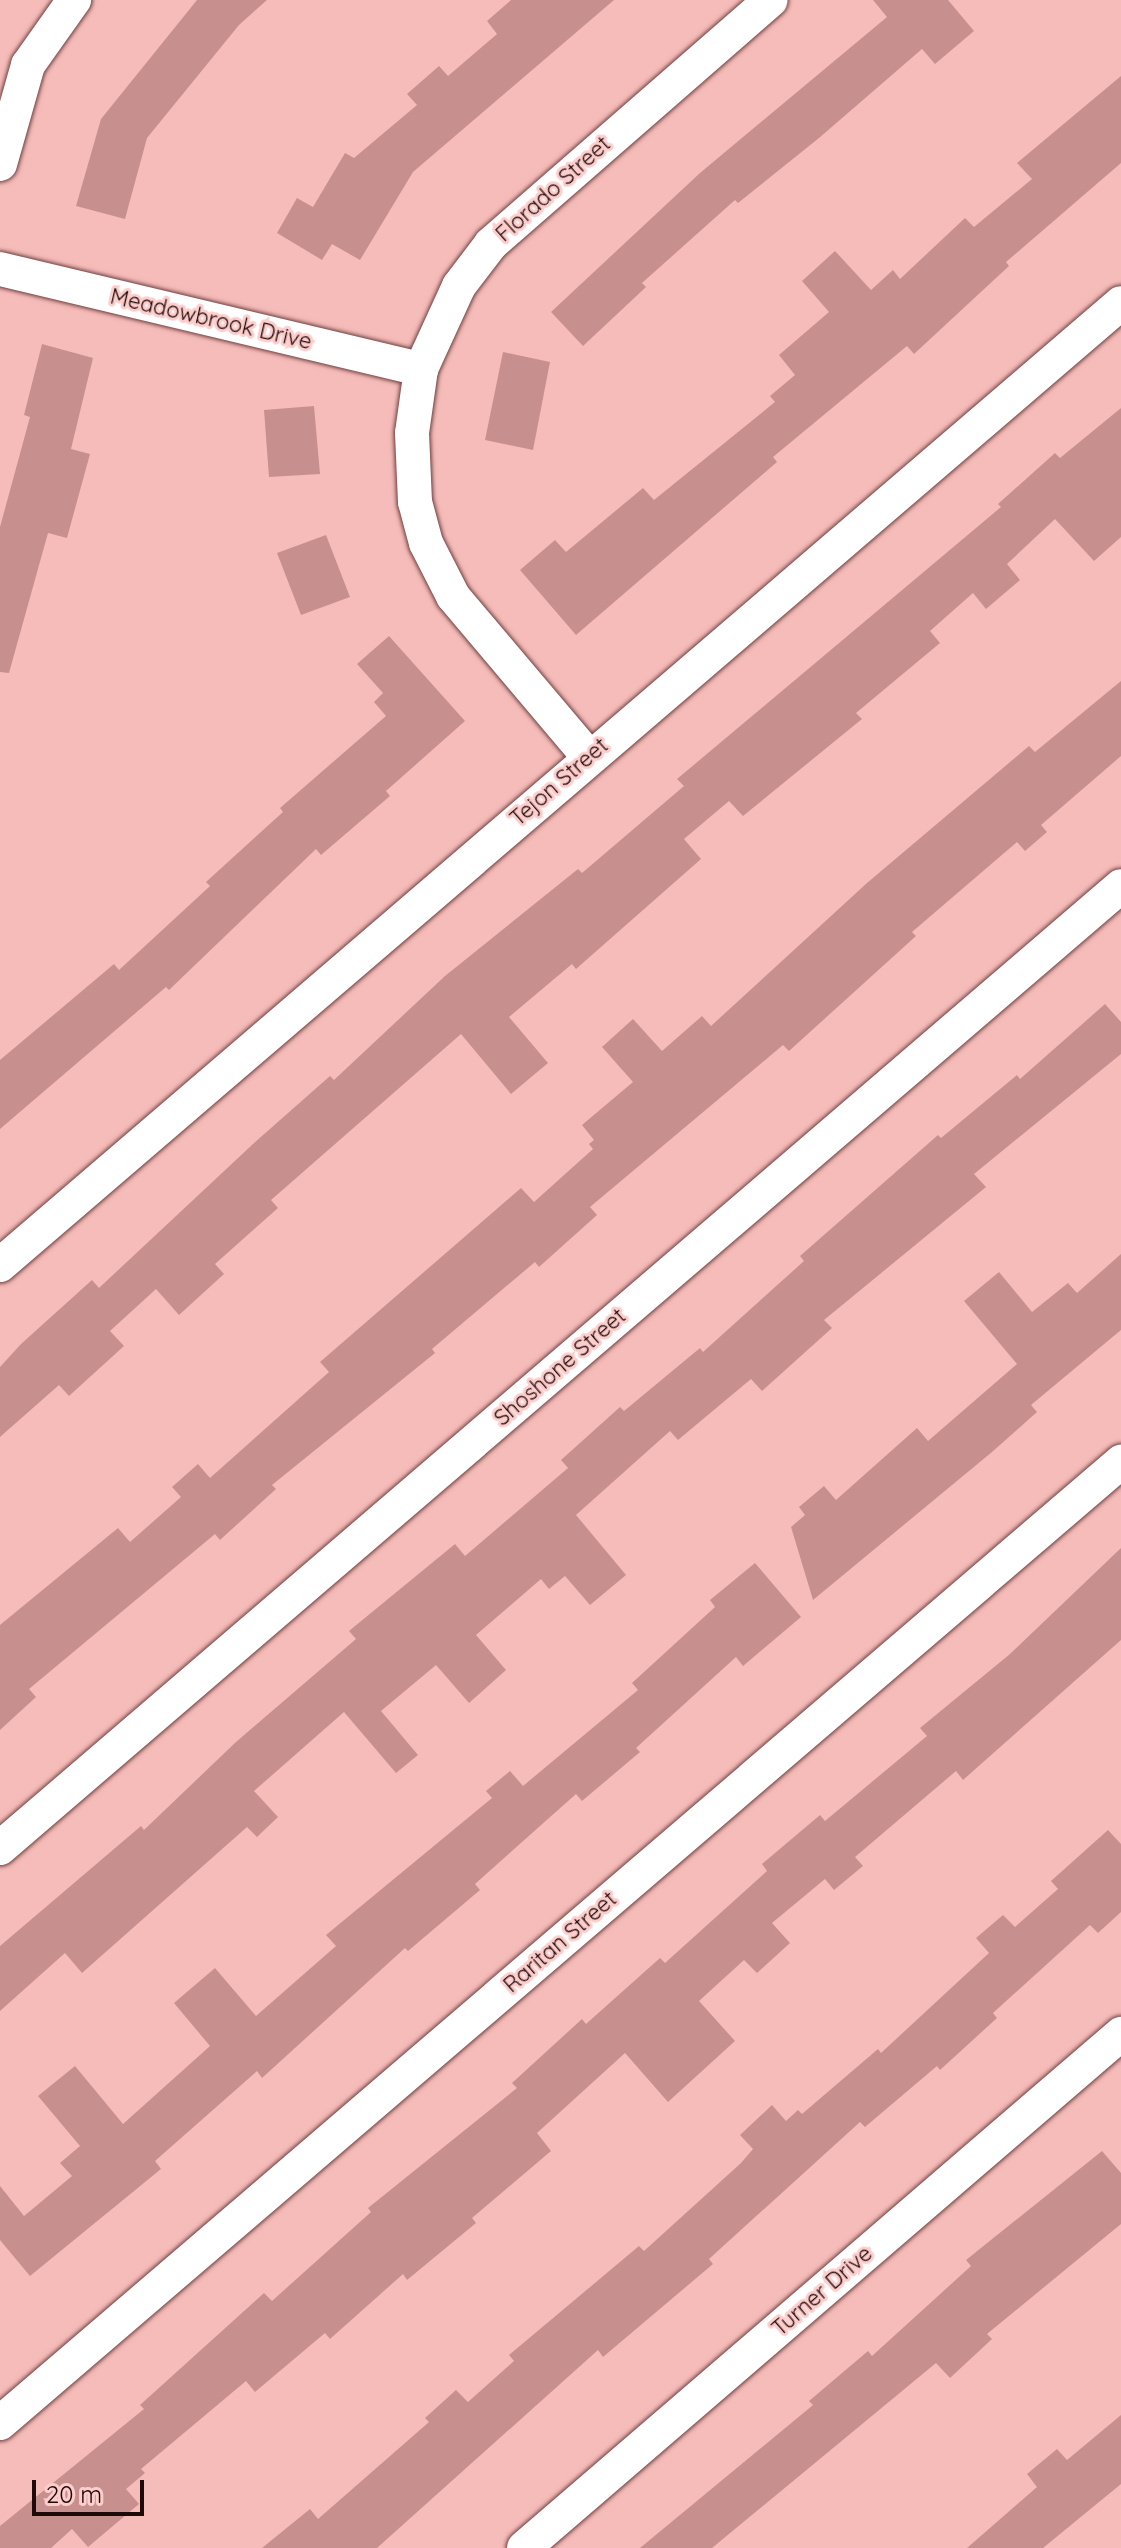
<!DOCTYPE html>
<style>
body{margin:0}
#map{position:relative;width:1121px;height:2548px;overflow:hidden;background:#f6bcba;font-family:Quicksand,sans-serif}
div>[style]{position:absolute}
.building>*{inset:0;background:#c7908e}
.roads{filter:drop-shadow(0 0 2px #6f403f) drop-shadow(0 0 2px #6f403f)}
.street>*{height:34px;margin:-17px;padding:0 17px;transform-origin:17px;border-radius:17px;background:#fff}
span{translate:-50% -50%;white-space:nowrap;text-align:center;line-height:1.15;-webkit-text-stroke:6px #fccdcb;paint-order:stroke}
.street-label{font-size:22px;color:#1d0a0a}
.scale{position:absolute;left:32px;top:2480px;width:112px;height:36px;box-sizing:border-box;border:4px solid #1d0a0a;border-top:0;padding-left:10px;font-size:24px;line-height:28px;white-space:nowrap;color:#1d0a0a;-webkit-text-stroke:6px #fccdcb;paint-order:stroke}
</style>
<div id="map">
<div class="building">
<div style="clip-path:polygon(197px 0,267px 0,239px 25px,147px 138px,125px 219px,76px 206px,101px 119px)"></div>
<div style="clip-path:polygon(511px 0,614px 0,413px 172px,360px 260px,332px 244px,322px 260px,277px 233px,297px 198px,313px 207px,345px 153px,354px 158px,417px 105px,407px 94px,439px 66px,448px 76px,497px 34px,487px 21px)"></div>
<div style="clip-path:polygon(873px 0,948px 0,974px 31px,935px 64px,922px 49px,819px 138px,738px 203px,735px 200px,642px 283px,646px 287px,583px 346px,551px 312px,700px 173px,887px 17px)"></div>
<div style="clip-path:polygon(1121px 76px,1121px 163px,1006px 262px,1009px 266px,914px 354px,907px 346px,773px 457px,777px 462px,576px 635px,520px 570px,555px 540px,566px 552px,643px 488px,654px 500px,775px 402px,770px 396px,795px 375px,779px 355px,829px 312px,802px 281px,835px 251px,871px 290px,893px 270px,900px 279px,965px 218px,974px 227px,1032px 179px,1017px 163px)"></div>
<div style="clip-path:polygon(42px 344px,93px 358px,71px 449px,90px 454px,67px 538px,48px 533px,9px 673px,0 672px,0 527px,30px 417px,24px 415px)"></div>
<div style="clip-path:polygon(503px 352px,550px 362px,533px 450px,485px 440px)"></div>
<div style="clip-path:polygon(314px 406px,320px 474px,269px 477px,264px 410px)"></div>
<div style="clip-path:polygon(1121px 408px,1121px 537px,1094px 561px,1055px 519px,1007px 564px,1020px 580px,986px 609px,973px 593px,930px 631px,940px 643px,856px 713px,862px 719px,743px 816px,729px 801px,684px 839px,701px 859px,576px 969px,572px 964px,509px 1017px,548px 1063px,511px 1094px,461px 1034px,271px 1200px,278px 1208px,215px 1264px,224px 1274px,179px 1315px,156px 1289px,110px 1331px,124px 1346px,69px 1396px,59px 1385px,0 1437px,0 1367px,21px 1344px,92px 1280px,99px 1288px,253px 1144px,330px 1076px,334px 1080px,445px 976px,578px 869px,582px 873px,684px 786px,677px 779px,1001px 507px,998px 504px,1055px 453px,1060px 458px)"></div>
<div style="clip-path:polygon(326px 535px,350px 597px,301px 615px,277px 553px)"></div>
<div style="clip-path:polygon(389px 636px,465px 721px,386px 791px,390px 796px,321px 855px,316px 849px,169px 990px,166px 987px,0 1129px,0 1060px,114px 964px,119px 970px,210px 886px,206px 882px,283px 812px,280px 808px,386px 716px,374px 702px,383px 693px,357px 664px)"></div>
<div style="clip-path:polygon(1121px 681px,1121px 756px,1041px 825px,1047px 832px,1025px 851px,1017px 842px,912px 932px,916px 936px,789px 1051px,783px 1045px,590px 1207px,597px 1215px,539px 1267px,535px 1262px,432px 1349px,435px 1353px,272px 1485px,276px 1489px,220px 1540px,215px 1534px,29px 1689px,36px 1697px,0 1730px,0 1625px,118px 1528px,130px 1542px,181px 1497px,172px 1487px,198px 1464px,210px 1478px,329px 1372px,320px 1362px,521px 1188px,534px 1202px,593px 1149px,589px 1144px,594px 1140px,582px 1125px,633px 1082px,602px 1047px,633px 1019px,662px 1051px,702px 1016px,711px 1026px,867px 883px,1029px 746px,1035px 752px)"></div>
<div style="clip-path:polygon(1105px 1004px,1121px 1022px,1121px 1054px,974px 1174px,986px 1187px,824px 1320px,832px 1328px,762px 1391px,751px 1379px,678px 1440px,670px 1431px,576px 1515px,626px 1575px,590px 1605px,565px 1576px,549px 1589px,541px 1579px,476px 1635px,506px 1670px,469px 1703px,436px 1665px,381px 1711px,418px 1755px,396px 1773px,344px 1712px,254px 1791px,278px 1817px,257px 1837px,247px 1827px,82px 1973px,65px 1953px,0 2011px,0 1946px,141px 1826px,144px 1830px,236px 1742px,356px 1639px,349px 1631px,455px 1544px,465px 1556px,568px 1468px,561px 1460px,620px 1407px,624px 1411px,700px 1348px,703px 1352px,804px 1261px,800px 1256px,938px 1135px,941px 1138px,1017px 1075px,1020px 1079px)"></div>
<div style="clip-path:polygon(1121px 1254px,1121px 1330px,1031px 1405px,1037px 1412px,992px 1452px,813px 1600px,791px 1527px,805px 1515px,799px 1507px,824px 1486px,836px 1500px,917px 1428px,928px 1441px,1017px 1364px,964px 1301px,999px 1272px,1032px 1312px,1068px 1283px,1077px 1293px)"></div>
<div style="clip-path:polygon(1121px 1548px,1121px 1640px,963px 1780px,956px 1771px,855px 1857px,863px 1866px,834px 1890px,825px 1879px,772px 1923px,790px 1943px,757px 1973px,744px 1960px,699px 2001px,735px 2041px,668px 2102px,625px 2053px,537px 2133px,551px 2151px,472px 2218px,476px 2223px,407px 2280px,403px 2274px,330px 2339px,325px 2333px,255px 2392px,246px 2381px,141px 2469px,145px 2473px,126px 2489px,139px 2504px,88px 2547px,72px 2529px,51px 2548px,0 2548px,0 2526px,144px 2409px,140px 2405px,264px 2293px,272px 2301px,371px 2212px,368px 2208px,517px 2088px,512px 2083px,582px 2019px,586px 2024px,660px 1958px,665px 1963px,767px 1871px,762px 1864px,820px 1815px,825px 1821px,927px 1736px,920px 1728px,1010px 1654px)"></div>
<div style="clip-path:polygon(755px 1563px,801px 1617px,743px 1666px,736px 1657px,636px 1748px,640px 1752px,582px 1801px,576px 1794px,475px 1884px,480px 1890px,408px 1951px,405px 1948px,262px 2078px,257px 2071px,155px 2161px,161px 2169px,30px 2276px,0 2240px,0 2186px,24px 2216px,72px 2176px,60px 2163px,80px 2146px,38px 2096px,75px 2066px,123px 2124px,210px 2046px,174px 2003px,215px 1968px,256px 2016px,336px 1946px,326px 1935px,492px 1798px,486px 1791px,510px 1771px,523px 1786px,638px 1690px,632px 1683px,715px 1607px,710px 1600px)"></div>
<div style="clip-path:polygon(1108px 1830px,1121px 1844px,1121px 1912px,1098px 1933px,1090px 1925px,993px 2013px,997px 2018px,940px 2070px,937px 2066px,865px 2127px,860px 2122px,709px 2259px,713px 2264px,603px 2357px,598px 2350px,377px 2548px,262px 2548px,310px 2509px,318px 2519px,429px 2422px,425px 2418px,456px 2390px,468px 2402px,514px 2361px,509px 2355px,639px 2246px,644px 2251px,741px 2163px,753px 2149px,740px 2135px,772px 2105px,786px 2121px,798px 2110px,802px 2114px,878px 2049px,881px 2053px,989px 1953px,976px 1938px,1003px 1915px,1015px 1927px,1058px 1889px,1051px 1881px)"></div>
<div style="clip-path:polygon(1102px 2151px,1121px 2173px,1121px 2224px,987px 2334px,992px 2339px,950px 2378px,936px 2363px,712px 2548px,640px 2548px,813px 2405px,809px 2401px,868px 2351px,872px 2356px,971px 2266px,966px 2260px)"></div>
<div style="clip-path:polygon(1121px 2415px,1121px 2484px,1043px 2548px,967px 2548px,1037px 2487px,1027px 2474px,1057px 2449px,1067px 2460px)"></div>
</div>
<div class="roads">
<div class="street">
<div style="left:0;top:164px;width:103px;rotate:-74.2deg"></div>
<div style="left:28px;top:65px;width:80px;rotate:-54.7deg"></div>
<div style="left:0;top:269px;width:433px;rotate:13.4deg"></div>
<div style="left:588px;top:756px;width:209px;rotate:-130.2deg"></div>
<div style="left:453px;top:596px;width:59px;rotate:-117deg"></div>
<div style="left:426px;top:543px;width:42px;rotate:-105deg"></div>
<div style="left:415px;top:502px;width:69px;rotate:-92.5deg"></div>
<div style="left:412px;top:433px;width:65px;rotate:-82deg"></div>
<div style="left:421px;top:369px;width:91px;rotate:-65.4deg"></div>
<div style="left:459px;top:286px;width:53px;rotate:-52.7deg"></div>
<div style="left:491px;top:244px;width:371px;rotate:-41.1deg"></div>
<div style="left:0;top:1265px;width:1477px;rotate:-40.63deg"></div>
<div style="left:0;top:1848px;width:1477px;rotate:-40.63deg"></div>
<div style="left:0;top:2423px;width:1477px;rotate:-40.61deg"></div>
<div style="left:524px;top:2548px;width:788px;rotate:-40.73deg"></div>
</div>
</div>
<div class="street-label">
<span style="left:553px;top:189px;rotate:-42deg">Florado Street</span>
<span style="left:211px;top:319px;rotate:13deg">Meadowbrook Drive</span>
<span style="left:559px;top:782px;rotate:-41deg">Tejon Street</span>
<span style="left:560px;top:1367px;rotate:-41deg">Shoshone Street</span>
<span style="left:560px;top:1942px;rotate:-41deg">Raritan Street</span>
<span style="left:822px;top:2291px;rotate:-41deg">Turner Drive</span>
</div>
<div class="scale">20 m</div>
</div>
